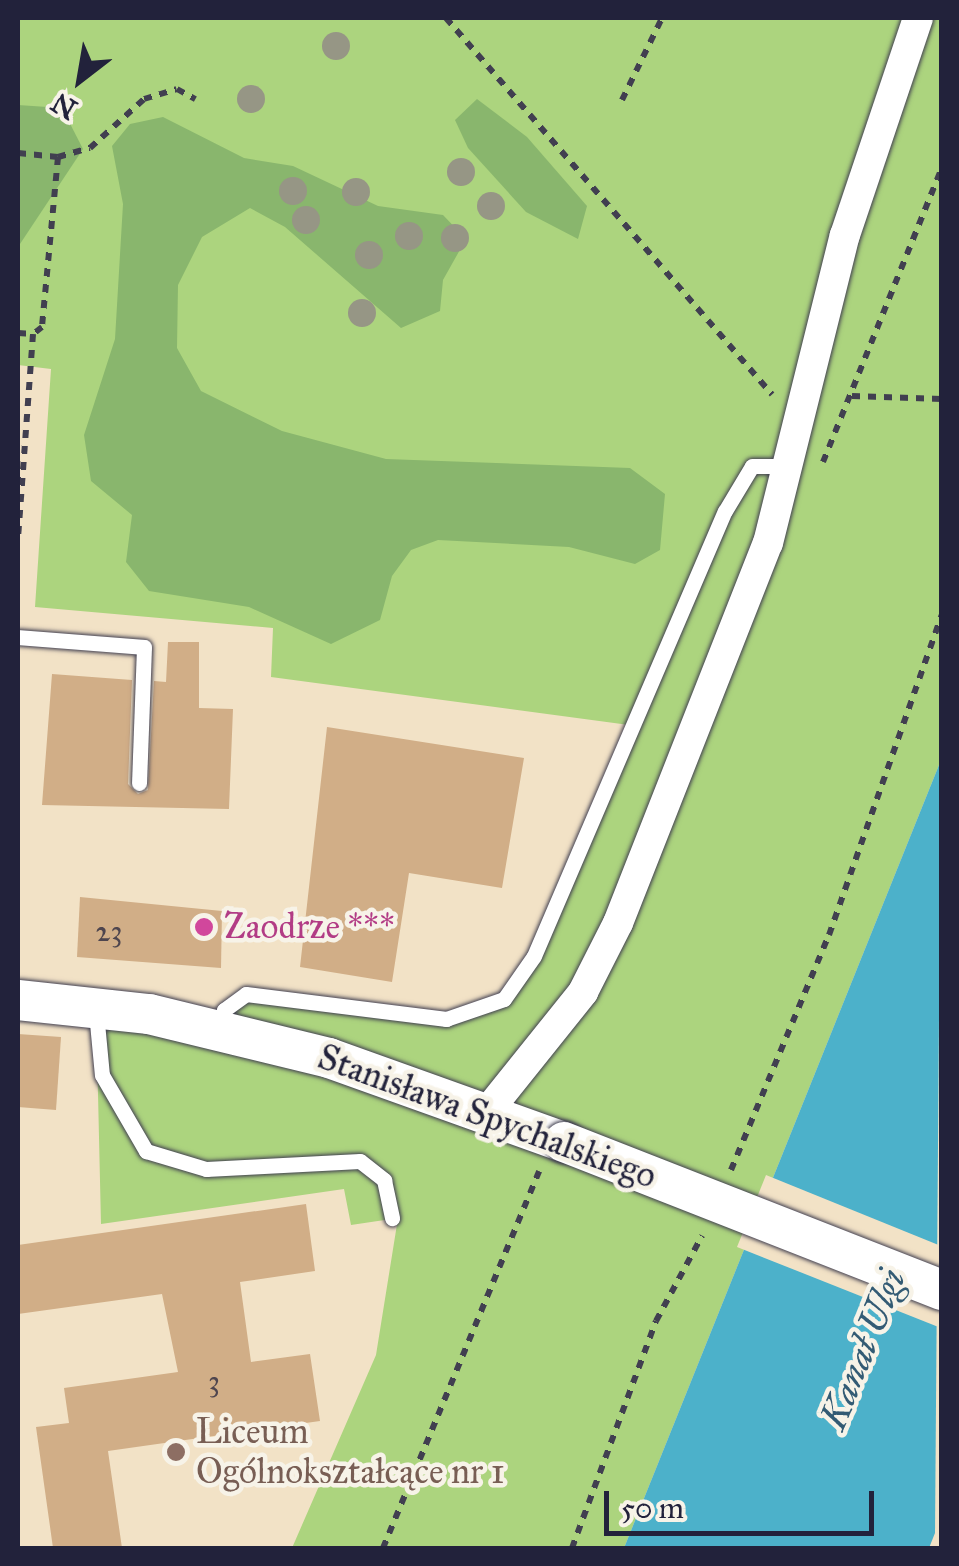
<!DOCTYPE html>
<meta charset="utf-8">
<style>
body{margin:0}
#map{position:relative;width:959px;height:1566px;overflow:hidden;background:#f2e2c6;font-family:"IM FELL Great Primer",serif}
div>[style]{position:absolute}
.green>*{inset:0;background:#acd47e}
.forest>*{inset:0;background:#89b66d}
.water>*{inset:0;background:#4cb1ca}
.pier>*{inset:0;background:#f2e2c6}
.building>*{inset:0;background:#d1ae87}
.path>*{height:6px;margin-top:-3px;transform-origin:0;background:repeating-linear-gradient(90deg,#413f50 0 8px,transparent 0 16px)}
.roads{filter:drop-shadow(0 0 2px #413f50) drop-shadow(0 0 2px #413f50)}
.lane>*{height:15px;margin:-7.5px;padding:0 7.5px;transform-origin:7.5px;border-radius:7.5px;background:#fff}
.street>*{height:30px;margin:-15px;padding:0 15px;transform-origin:15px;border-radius:15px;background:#fff}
.secondary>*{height:40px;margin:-20px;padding:0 20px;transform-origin:20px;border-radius:20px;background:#fff}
.bridges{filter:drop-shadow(0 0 2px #413f50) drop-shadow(0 0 2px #413f50)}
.secondary-bridge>*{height:40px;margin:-20px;padding:0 20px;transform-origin:20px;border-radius:20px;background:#fff}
.trees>*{width:28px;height:28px;margin:-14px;border-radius:50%;background:#969685}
.dots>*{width:28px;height:28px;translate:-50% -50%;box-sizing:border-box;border:5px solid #f7f3e8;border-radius:50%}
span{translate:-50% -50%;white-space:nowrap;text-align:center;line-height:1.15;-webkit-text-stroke:9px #f7f3e8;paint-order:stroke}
.number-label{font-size:30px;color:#4e454e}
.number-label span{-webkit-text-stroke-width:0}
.hotel-label{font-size:35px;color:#b23c85}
.left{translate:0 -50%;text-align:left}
.street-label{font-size:35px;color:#22223b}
.education-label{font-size:35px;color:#785e54}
.water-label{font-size:38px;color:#335b74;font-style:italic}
.frame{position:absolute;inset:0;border:20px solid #22223b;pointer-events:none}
.north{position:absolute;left:30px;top:30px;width:100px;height:100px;-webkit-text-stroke:8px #f7f3e8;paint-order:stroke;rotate:211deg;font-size:28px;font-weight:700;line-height:40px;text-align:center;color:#22223b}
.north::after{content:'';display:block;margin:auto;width:35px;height:45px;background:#22223b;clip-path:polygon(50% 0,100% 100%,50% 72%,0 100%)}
.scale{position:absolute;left:604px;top:1491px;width:270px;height:45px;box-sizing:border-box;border:5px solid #22223b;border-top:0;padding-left:12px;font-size:30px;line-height:35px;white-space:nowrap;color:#22223b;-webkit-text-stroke:8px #f7f3e8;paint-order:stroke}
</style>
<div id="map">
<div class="green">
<div style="clip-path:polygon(18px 18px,941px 18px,941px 760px,624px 1548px,292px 1548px,376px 1355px,398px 1218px,351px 1225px,344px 1189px,101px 1224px,96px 1007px,217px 1029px,246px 994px,469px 1018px,518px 983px,629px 725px,271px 677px,273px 628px,35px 607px,51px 369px,18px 365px)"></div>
</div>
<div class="forest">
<div style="clip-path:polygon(477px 99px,527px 137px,587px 206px,578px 239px,526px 212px,468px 148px,455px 120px)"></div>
<div style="clip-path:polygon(18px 105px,62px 108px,83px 149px,18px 247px)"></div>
<div style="clip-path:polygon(163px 117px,244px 158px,293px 166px,378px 206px,443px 215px,466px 239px,443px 280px,440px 311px,401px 328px,285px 227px,250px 208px,202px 237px,178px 285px,177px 348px,201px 391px,282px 431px,386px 459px,630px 468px,665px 494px,660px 550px,635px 564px,569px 547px,438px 540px,411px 550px,392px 576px,380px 620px,331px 644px,249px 607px,149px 591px,126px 562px,132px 515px,91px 481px,84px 435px,115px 339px,123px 204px,112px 146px,130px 124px)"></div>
</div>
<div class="water">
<div style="clip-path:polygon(941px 760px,935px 1533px,929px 1548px,624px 1548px)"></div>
</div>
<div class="pier">
<div style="clip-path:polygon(766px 1175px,941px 1246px,941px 1328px,737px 1247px)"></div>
</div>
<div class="building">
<div style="clip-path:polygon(168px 642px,199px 642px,199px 708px,233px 709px,229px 809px,42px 805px,52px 674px,132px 680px,128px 784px,138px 794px,148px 790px,154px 681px,166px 682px)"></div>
<div style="clip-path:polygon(327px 727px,524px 758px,502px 888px,409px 873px,392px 982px,300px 967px)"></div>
<div style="clip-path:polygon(80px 897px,222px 911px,221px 968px,77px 957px)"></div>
<div style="clip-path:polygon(18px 1034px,61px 1037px,56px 1110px,18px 1107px)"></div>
<div style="clip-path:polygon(306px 1204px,315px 1271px,240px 1282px,251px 1362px,310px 1354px,320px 1421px,108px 1451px,122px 1548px,53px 1548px,36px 1427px,69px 1423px,64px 1388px,178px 1372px,162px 1294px,18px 1314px,18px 1245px)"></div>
</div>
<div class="path">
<div style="left:446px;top:18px;width:498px;rotate:49.1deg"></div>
<div style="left:622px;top:100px;width:91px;rotate:-64deg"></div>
<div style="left:18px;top:153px;width:40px;rotate:5.7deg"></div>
<div style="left:58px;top:157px;width:171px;rotate:95.4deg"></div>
<div style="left:42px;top:327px;width:11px;rotate:142deg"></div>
<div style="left:58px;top:157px;width:33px;rotate:-16deg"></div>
<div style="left:90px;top:148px;width:73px;rotate:-42.2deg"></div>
<div style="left:144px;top:99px;width:34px;rotate:-17deg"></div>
<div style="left:177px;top:89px;width:21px;rotate:29deg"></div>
<div style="left:18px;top:333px;width:15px;rotate:4deg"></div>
<div style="left:33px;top:334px;width:204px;rotate:94.2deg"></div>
<div style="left:852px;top:396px;width:90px;rotate:1.9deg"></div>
<div style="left:823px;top:462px;width:318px;rotate:-68deg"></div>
<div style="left:731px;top:1170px;width:255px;rotate:-67.4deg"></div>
<div style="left:829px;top:935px;width:339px;rotate:-70.6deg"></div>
<div style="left:383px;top:1548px;width:408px;rotate:-67.5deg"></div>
<div style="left:572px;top:1548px;width:242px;rotate:-69.7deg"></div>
<div style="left:656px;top:1321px;width:97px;rotate:-61.6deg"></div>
</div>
<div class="roads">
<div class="lane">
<div style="left:18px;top:637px;width:126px;rotate:4.5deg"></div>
<div style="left:144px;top:647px;width:136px;rotate:92.1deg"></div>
<div style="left:96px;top:1012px;width:63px;rotate:84.6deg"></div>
<div style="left:102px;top:1075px;width:88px;rotate:59.9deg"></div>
<div style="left:146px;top:1151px;width:63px;rotate:16.7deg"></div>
<div style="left:206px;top:1169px;width:154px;rotate:-3deg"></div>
<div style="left:360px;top:1161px;width:31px;rotate:38deg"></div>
<div style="left:384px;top:1180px;width:39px;rotate:78deg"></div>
<div style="left:218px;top:1029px;width:20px;rotate:-72deg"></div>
<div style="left:224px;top:1010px;width:27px;rotate:-36deg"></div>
<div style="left:246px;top:994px;width:202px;rotate:7.1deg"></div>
<div style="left:446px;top:1019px;width:61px;rotate:-19deg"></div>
<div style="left:504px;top:999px;width:52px;rotate:-55.1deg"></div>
<div style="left:534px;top:956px;width:484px;rotate:-66.8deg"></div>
<div style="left:725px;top:511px;width:52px;rotate:-59deg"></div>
<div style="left:752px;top:466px;width:35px"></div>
</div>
<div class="street">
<div style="left:487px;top:1112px;width:154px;rotate:-51.3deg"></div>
<div style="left:583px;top:992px;width:77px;rotate:-63.1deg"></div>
<div style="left:618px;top:923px;width:409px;rotate:-68.5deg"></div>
<div style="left:768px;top:543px;width:317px;rotate:-76deg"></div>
<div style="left:845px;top:235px;width:229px;rotate:-71.4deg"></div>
</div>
<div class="secondary">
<div style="left:18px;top:1000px;width:132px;rotate:6.1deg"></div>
<div style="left:149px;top:1014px;width:185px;rotate:13.7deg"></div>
<div style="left:329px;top:1058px;width:250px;rotate:19.7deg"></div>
</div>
</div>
<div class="bridges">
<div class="secondary-bridge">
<div style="left:564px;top:1142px;width:406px;rotate:21.4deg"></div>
</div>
</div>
<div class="trees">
<div style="left:336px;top:46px"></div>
<div style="left:251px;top:99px"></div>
<div style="left:461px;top:172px"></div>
<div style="left:293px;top:191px"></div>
<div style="left:356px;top:192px"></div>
<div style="left:491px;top:206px"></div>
<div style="left:306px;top:220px"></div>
<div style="left:409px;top:236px"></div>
<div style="left:455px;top:238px"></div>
<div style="left:369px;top:255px"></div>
<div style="left:362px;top:313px"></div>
</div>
<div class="dots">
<div style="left:204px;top:927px;background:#d1479c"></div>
<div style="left:176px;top:1452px;background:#8d6e63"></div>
</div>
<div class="number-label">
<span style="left:109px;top:931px">23</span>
<span style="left:214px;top:1381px">3</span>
</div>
<div class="hotel-label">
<span class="left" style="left:224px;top:927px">Zaodrze ***</span>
</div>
<div class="street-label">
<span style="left:487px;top:1117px;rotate:20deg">Stanisława Spychalskiego</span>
</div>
<div class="education-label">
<span class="left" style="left:196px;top:1452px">Liceum<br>Ogólnokształcące nr 1</span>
</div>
<div class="water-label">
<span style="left:863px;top:1349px;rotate:-68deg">Kanał Ulgi</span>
</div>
<div class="frame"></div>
<div class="north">N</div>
<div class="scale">50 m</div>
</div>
